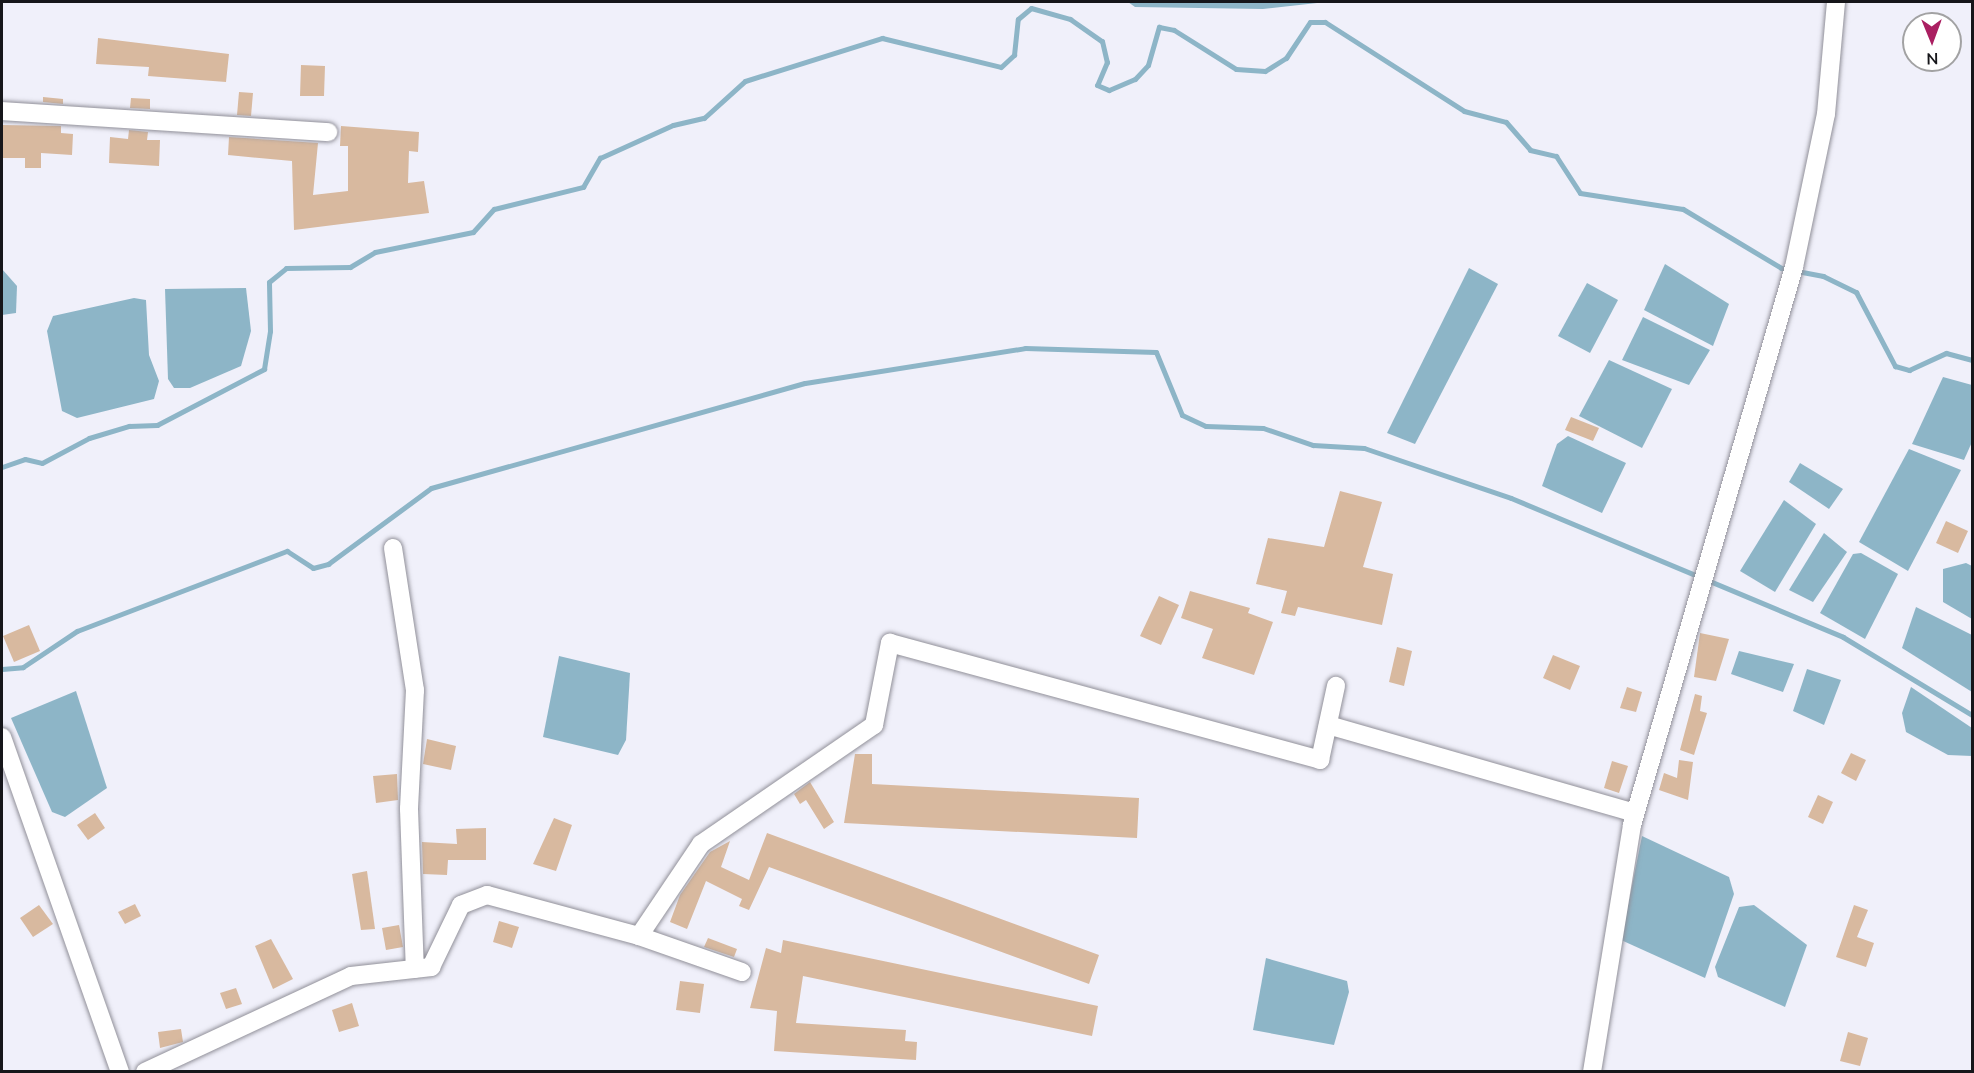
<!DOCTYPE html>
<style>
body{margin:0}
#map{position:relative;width:1974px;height:1073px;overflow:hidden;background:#f0f0fa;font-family:"Nunito Sans",sans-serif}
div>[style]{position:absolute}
.water>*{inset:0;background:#8db5c7}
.stream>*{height:5px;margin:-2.5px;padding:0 2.5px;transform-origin:2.5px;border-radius:2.5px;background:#8db5c7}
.building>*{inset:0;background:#d8b99f}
.roads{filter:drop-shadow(0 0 2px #919099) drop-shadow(0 0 2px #919099)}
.minor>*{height:18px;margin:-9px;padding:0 9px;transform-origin:9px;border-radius:9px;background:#fff}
span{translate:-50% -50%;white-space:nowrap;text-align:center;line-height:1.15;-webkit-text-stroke:6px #fff;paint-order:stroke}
.frame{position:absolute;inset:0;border:3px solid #16161a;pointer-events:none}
.north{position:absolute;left:1902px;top:12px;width:60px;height:60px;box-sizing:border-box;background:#fff;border:2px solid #a2a2a3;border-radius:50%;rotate:179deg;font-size:16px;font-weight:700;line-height:24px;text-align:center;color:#16161a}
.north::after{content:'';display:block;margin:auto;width:21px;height:27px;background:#aa1f61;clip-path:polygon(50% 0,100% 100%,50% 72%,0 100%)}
</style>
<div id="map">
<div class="water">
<div style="clip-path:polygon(1128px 2px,1326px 2px,1263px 9px,1135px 7px)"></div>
<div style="clip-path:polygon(1665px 264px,1729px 304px,1713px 346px,1644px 310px)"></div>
<div style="clip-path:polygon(1469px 268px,1498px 284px,1415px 444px,1387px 433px)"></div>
<div style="clip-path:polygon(2px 269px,17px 286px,16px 313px,2px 315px)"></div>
<div style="clip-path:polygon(1587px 283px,1618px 300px,1590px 353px,1558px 336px)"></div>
<div style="clip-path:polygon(246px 288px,251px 331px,241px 366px,190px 388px,174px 388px,168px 379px,165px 289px)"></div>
<div style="clip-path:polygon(134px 298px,146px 300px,149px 355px,159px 381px,154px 399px,77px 418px,62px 411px,47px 331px,53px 316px)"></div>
<div style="clip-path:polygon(1643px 317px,1710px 350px,1689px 385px,1622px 360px)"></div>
<div style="clip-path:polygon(1609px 360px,1672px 389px,1642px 448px,1579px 416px)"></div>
<div style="clip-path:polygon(1943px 377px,1972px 385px,1972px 442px,1964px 460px,1912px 444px)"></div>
<div style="clip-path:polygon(1568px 436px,1626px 463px,1602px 513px,1542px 486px,1557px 444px)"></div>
<div style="clip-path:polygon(1909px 449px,1961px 470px,1908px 571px,1859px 542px)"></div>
<div style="clip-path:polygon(1800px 463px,1843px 489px,1829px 509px,1789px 482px)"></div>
<div style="clip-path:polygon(1784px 500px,1816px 524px,1775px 592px,1740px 571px)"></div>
<div style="clip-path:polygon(1824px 533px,1847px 552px,1813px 602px,1789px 590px)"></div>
<div style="clip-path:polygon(1861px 553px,1898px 574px,1865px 639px,1820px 613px,1853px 554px)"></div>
<div style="clip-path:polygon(1966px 563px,1972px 566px,1972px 619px,1943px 602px,1943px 569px)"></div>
<div style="clip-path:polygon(1916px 607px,1972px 635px,1972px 692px,1902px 648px)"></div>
<div style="clip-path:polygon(1739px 651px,1794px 664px,1783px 692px,1731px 674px)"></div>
<div style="clip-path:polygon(559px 656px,630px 673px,626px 740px,618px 755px,543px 737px)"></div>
<div style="clip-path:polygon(1807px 669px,1841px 680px,1824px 725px,1793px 711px)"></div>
<div style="clip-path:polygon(1911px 687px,1972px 728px,1972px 756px,1948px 755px,1906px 732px,1902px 713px)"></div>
<div style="clip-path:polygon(76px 691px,107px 788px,65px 817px,52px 812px,11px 718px)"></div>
<div style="clip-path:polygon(1642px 836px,1729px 877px,1734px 894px,1705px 978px,1621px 940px)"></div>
<div style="clip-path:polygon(1754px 905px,1807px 945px,1785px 1007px,1718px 977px,1715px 967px,1739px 907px)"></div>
<div style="clip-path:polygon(1266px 958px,1347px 981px,1349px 992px,1334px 1045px,1253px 1030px)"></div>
</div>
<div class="stream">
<div style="left:2px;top:467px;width:24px;rotate:-19deg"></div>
<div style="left:25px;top:459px;width:17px;rotate:13deg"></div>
<div style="left:42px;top:463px;width:53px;rotate:-28deg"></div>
<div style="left:89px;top:438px;width:42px;rotate:-16.7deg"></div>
<div style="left:129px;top:426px;width:28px;rotate:-2deg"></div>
<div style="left:157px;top:425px;width:121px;rotate:-27.6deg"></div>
<div style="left:264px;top:369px;width:38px;rotate:-81deg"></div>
<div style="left:270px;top:331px;width:49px;rotate:-91.2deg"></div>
<div style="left:269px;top:282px;width:22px;rotate:-39deg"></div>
<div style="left:286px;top:268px;width:64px;rotate:-0.9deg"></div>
<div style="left:350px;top:267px;width:29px;rotate:-31deg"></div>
<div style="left:375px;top:252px;width:100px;rotate:-11.5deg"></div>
<div style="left:473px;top:232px;width:31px;rotate:-48deg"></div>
<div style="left:494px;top:209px;width:92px;rotate:-13.9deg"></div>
<div style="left:583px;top:187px;width:34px;rotate:-60deg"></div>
<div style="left:600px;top:158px;width:80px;rotate:-24.3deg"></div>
<div style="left:673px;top:125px;width:32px;rotate:-13deg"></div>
<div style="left:704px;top:118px;width:55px;rotate:-42.1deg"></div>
<div style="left:745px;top:81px;width:144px;rotate:-17.4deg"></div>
<div style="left:882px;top:38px;width:122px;rotate:13.7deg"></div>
<div style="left:1001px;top:67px;width:18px;rotate:-43deg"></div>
<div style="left:1014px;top:55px;width:36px;rotate:-84deg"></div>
<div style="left:1018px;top:19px;width:17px;rotate:-40deg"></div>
<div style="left:1031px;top:8px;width:41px;rotate:15.8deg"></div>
<div style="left:1070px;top:19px;width:39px;rotate:35deg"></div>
<div style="left:1102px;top:41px;width:22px;rotate:77deg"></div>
<div style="left:1107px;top:62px;width:25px;rotate:113deg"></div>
<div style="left:1097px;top:85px;width:13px;rotate:23deg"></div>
<div style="left:1109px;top:90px;width:28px;rotate:-23deg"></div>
<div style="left:1135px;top:79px;width:19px;rotate:-47deg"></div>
<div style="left:1148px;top:65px;width:40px;rotate:-74deg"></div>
<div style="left:1159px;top:27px;width:15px;rotate:11deg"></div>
<div style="left:1174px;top:30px;width:73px;rotate:32.2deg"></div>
<div style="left:1236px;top:69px;width:29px;rotate:4deg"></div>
<div style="left:1265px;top:71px;width:25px;rotate:-32deg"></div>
<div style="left:1286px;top:58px;width:43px;rotate:-56.3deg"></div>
<div style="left:1310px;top:22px;width:15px"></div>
<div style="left:1325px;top:22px;width:165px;rotate:32.6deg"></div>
<div style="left:1464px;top:111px;width:43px;rotate:14.7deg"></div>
<div style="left:1506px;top:122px;width:37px;rotate:49deg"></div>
<div style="left:1530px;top:150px;width:27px;rotate:13deg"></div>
<div style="left:1556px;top:156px;width:44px;rotate:57deg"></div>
<div style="left:1580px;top:193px;width:104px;rotate:8.8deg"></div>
<div style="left:1683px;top:209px;width:114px;rotate:31deg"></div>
<div style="left:1781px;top:268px;width:43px;rotate:10.8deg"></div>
<div style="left:1823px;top:276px;width:37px;rotate:26deg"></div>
<div style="left:1856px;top:292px;width:84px;rotate:62.2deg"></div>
<div style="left:1895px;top:366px;width:15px;rotate:16deg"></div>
<div style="left:1909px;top:370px;width:41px;rotate:-24.7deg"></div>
<div style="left:1946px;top:353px;width:27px;rotate:15deg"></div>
<div style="left:2px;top:669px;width:21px;rotate:-5deg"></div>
<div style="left:23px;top:667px;width:65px;rotate:-33.7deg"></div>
<div style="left:77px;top:631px;width:225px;rotate:-20.9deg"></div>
<div style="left:287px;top:551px;width:31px;rotate:33deg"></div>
<div style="left:313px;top:568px;width:16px;rotate:-15deg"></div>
<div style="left:328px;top:564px;width:128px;rotate:-36.4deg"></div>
<div style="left:431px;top:488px;width:388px;rotate:-15.7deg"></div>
<div style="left:805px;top:383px;width:223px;rotate:-9deg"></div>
<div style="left:1025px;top:348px;width:131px;rotate:1.7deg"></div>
<div style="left:1156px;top:352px;width:68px;rotate:67.6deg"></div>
<div style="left:1182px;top:415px;width:26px;rotate:25deg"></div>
<div style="left:1206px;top:426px;width:57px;rotate:2deg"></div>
<div style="left:1263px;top:428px;width:53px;rotate:18.8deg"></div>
<div style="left:1313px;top:445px;width:51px;rotate:3.4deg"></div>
<div style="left:1364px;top:448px;width:155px;rotate:18.8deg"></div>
<div style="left:1511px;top:498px;width:360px;rotate:22.7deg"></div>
<div style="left:1843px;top:637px;width:151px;rotate:31.2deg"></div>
</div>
<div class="building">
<div style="clip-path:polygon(98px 38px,229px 54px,226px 82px,148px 76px,149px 67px,96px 64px)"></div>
<div style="clip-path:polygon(301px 65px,325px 66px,324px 96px,300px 96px)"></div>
<div style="clip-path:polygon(239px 92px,253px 93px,251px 116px,237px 115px)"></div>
<div style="clip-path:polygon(43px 97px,63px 99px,63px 104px,43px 102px)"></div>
<div style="clip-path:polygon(131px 98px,150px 99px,150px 109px,130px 108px)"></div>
<div style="clip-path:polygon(2px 125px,61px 126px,61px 133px,73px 134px,72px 155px,41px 153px,41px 168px,25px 168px,25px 158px,2px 158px)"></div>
<div style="clip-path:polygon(341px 126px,419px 132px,418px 152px,409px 151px,408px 183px,424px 181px,429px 213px,294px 230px,292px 161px,228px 155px,229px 137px,318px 143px,313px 195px,348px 191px,348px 146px,340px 146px)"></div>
<div style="clip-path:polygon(129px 130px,148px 132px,147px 140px,160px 140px,159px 166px,109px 163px,110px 137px,128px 139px)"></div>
<div style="clip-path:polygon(1571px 417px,1599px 428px,1593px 441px,1565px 430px)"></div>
<div style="clip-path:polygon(1340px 491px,1382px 502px,1363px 567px,1393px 574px,1382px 625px,1298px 607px,1295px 616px,1281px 613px,1287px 591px,1256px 584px,1268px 538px,1324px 547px)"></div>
<div style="clip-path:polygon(1946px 521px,1968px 531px,1958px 553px,1936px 543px)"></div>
<div style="clip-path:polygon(1190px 591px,1250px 608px,1248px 613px,1273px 622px,1254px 675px,1202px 658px,1213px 629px,1181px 618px)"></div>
<div style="clip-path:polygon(1159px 596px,1179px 605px,1161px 645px,1140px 636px)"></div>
<div style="clip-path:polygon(29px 625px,40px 651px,14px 662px,3px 636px)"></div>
<div style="clip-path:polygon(1700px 633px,1729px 639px,1716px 681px,1694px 677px)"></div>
<div style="clip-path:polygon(1397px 647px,1412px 651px,1404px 686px,1389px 682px)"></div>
<div style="clip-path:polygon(1553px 655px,1580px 666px,1570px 690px,1543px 678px)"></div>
<div style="clip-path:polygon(1627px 687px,1642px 692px,1636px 712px,1620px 708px)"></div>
<div style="clip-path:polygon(1695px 694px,1702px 696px,1700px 711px,1707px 713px,1694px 755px,1680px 750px)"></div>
<div style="clip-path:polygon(427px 739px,456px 746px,451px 770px,423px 764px)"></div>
<div style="clip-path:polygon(1851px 753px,1866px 760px,1856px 781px,1841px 773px)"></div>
<div style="clip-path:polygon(855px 754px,872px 754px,872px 784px,1139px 798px,1137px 838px,844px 823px)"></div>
<div style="clip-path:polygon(1679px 760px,1693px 762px,1688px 800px,1659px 790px,1664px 773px,1677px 778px)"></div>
<div style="clip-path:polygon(1612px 761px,1628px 766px,1619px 793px,1604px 788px)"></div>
<div style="clip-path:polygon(397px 774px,398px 800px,376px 803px,373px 776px)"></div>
<div style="clip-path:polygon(810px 782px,834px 822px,824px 829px,806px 800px,800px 804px,794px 794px)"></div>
<div style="clip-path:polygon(1818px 795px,1833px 802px,1823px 824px,1808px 817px)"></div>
<div style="clip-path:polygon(95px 813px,105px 828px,88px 840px,77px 825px)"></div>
<div style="clip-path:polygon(554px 818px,572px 825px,556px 871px,533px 864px)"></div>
<div style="clip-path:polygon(486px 828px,486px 860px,448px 860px,447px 875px,423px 874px,422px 842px,457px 844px,456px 829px)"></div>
<div style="clip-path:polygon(767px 833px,1099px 955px,1089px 984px,769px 867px,749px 910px,739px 906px,742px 899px,706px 881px,687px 929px,670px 922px,680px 895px,710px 852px,730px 841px,721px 867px,749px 880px)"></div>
<div style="clip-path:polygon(367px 871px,375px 929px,361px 930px,352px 874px)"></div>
<div style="clip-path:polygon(135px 904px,141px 916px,125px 924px,118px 912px)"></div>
<div style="clip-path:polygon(39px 905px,53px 924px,33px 937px,20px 918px)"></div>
<div style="clip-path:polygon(1854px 905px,1868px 910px,1857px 937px,1874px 943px,1866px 967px,1836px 957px)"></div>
<div style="clip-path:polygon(499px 921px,519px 927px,512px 948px,493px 942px)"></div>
<div style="clip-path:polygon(399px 925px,403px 947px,386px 950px,382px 928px)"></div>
<div style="clip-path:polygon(708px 938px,737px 949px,734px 957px,704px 947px)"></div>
<div style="clip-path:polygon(271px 939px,293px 979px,273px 989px,255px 946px)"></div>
<div style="clip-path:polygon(783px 940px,1098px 1006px,1092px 1036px,803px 976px,796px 1023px,906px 1030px,905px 1041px,917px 1042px,916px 1060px,774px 1051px,777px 1011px,750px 1008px,766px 948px,781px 953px)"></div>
<div style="clip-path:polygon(680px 981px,704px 984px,700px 1013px,676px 1010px)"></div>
<div style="clip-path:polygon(236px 988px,242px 1004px,226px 1009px,220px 993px)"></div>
<div style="clip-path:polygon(352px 1003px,359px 1026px,339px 1032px,332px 1010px)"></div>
<div style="clip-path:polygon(181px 1029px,183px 1042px,160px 1048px,158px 1032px)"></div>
<div style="clip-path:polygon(1848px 1032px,1868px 1038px,1860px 1066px,1840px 1061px)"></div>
</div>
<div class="roads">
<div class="minor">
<div style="left:2px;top:111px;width:327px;rotate:3.7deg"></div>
<div style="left:393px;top:548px;width:144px;rotate:81.2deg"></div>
<div style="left:415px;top:690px;width:119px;rotate:92.9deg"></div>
<div style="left:409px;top:809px;width:160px;rotate:87.9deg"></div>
<div style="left:1328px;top:725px;width:319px;rotate:16deg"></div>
<div style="left:2px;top:737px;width:355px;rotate:70.6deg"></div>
<div style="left:639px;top:936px;width:111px;rotate:-56deg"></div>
<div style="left:701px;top:844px;width:210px;rotate:-34.5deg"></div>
<div style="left:874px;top:725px;width:84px;rotate:-79deg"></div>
<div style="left:890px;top:643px;width:446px;rotate:15.2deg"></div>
<div style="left:1320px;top:760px;width:76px;rotate:-77.8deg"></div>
<div style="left:145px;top:1072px;width:227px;rotate:-25deg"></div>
<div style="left:351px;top:976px;width:81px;rotate:-6.4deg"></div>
<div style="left:431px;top:967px;width:69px;rotate:-64.2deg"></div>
<div style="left:461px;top:905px;width:28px;rotate:-21deg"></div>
<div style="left:487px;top:895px;width:157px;rotate:15.1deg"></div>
<div style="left:639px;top:936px;width:109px;rotate:19.3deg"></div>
<div style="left:1592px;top:1072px;width:250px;rotate:-80.8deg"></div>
<div style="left:1632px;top:825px;width:581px;rotate:-73.81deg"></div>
<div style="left:1794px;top:267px;width:156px;rotate:-78.2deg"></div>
<div style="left:1826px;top:114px;width:112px;rotate:-84.9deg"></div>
</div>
</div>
<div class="frame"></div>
<div class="north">N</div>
</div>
